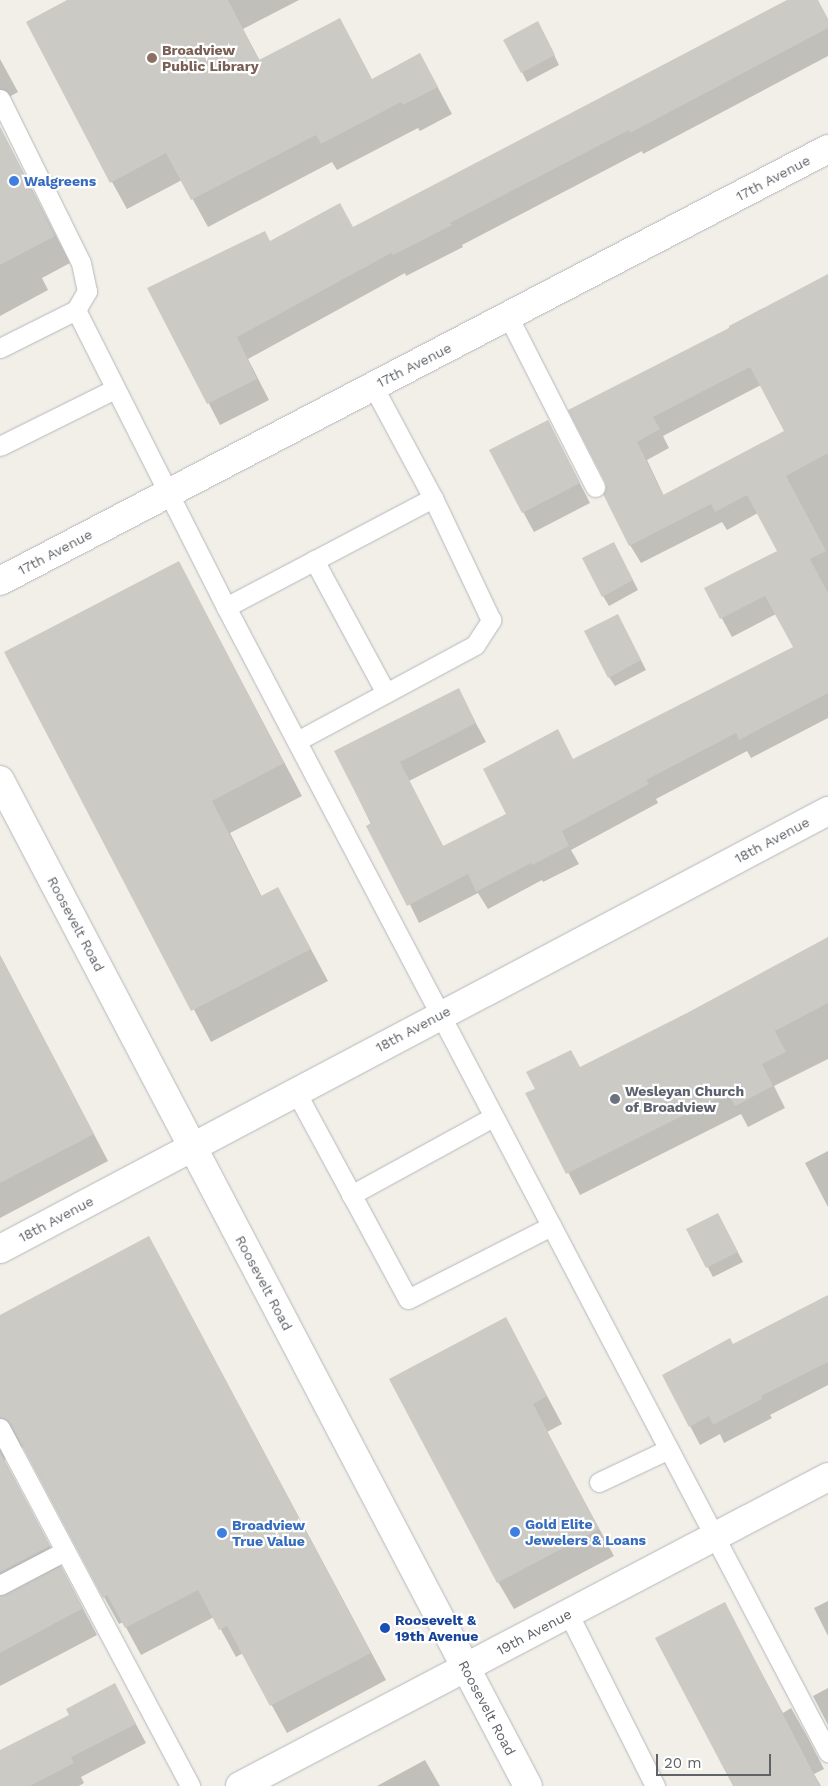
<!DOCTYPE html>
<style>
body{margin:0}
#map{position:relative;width:828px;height:1786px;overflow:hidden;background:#f1efe8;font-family:"Work Sans",sans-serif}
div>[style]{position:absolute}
.shadow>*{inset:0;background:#0003}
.building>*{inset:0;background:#cccac5}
.roads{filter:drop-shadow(0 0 1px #b5b8bc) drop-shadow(0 0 1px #b5b8bc)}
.lane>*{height:19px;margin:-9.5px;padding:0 9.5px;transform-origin:9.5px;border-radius:9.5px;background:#fff}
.street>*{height:28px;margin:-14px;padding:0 14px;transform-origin:14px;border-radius:14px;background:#fff}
.secondary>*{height:28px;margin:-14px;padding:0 14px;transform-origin:14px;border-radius:14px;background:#fff}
.dots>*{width:14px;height:14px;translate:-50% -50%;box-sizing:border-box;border:2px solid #fff;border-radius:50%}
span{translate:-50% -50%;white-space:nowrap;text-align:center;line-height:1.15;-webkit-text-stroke:4.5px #fff;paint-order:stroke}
.education-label{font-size:14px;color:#785e54;font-weight:700}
.left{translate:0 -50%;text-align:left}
.street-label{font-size:14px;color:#5f6368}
.shop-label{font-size:14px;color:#366cbe;font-weight:700}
.worship-label{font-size:14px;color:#5b616d;font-weight:700}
.transit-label{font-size:14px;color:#164399;font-weight:700}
.scale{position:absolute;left:656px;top:1754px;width:115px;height:22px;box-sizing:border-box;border:2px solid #5f6368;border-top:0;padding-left:6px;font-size:15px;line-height:18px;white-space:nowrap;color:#5f6368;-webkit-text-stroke:4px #fff;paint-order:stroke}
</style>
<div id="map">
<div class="shadow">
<div style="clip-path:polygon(70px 0,299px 0,243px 29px,260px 61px,372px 80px,435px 82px,452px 114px,420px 131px,418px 128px,337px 170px,332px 162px,208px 227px,182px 180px,127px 209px,112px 182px)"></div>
<div style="clip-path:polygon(790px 0,817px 0,828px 19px,828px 56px,643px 154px,642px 151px,462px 245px,463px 247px,406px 276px,405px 273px,248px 359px,269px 400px,220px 425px,149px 288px,270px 242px,353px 228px)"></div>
<div style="clip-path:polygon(543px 32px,559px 65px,527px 82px,522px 72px)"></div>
<div style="clip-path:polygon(0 59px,18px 92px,0 102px)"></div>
<div style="clip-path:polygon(0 127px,70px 263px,42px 278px,48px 290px,0 316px)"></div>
<div style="clip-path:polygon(828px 276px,828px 379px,761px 385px,663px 436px,669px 448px,647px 460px,664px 496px,820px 438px,828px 454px,828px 718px,751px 758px,747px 751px,656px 799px,658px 803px,571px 850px,579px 864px,543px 882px,542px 880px,488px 909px,478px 893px,419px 923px,336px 752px,458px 690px,486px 742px,409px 781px,444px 848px,507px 814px,574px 761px,795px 647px,776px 614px,732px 637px,706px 589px,778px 552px,758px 513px,727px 530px,722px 522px,641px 563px,630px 545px,606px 482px,570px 410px,731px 329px)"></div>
<div style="clip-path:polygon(548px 421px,590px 503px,534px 532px,490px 451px)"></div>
<div style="clip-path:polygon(619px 553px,638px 590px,609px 606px,603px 596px)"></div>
<div style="clip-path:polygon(179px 563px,302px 796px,230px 833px,262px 897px,278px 888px,328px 981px,211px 1042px,6px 653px)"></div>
<div style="clip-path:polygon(623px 625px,646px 670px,615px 686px,609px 677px)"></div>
<div style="clip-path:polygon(828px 938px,828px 1059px,774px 1086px,785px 1108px,748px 1127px,741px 1114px,580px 1195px,527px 1094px,687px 1014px)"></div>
<div style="clip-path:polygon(0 955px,108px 1161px,0 1218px)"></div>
<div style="clip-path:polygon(828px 1151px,828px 1207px,805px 1163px)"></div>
<div style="clip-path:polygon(723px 1224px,743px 1262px,713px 1277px,688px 1230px)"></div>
<div style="clip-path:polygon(149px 1237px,386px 1680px,287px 1733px,243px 1653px,236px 1657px,214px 1617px,141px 1655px,123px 1622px,119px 1624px,104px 1597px,25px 1449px,16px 1443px,5px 1450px,5px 1461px,97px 1635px,0 1686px,0 1588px,5px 1596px,8px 1596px,0 1583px,0 1316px)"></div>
<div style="clip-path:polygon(828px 1298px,828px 1385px,770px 1415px,772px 1418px,724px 1443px,720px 1434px,700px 1445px,690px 1426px,733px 1346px)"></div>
<div style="clip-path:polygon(506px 1319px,562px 1424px,547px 1432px,614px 1556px,514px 1609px,498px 1582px)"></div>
<div style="clip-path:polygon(828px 1601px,828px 1636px,814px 1608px)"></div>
<div style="clip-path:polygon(724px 1603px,783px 1713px,791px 1708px,807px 1736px,824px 1769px,814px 1774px,821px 1786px,734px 1786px)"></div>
<div style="clip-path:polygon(115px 1685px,146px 1743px,81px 1777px,84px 1783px,79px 1786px,0 1786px,0 1752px,71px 1715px)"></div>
<div style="clip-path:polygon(828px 1688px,828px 1725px,813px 1696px)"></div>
<div style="clip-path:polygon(425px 1760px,440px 1786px,377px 1786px)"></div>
</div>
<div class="building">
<div style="clip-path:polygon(67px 0,228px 0,259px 60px,340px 18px,372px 79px,420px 53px,438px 87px,403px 105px,401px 102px,321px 144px,316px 135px,191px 200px,166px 153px,110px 183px,26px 22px)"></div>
<div style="clip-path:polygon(787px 0,818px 0,828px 19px,828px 28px,630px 133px,629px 130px,450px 223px,452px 225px,393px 255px,391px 253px,237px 337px,257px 379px,207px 404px,147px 288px,265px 231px,270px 241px,340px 203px,353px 227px)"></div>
<div style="clip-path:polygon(538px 21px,555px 55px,521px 73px,503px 40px)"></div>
<div style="clip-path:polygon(0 127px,55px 236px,0 265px)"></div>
<div style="clip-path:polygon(evenodd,828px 274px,828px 453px,786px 476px,826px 551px,810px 559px,828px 593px,828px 693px,739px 740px,736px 733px,646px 780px,649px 784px,562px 831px,569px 846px,532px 865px,531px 863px,476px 892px,468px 874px,407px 906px,366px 826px,371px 823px,334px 751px,459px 688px,476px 723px,400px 762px,443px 846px,506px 814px,483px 769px,558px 729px,573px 759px,793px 647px,765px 596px,720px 619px,704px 588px,777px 551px,747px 495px,715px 512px,711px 504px,629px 546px,603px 494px,606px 488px,605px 482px,568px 410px,729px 328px,729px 326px,828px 274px,750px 367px,784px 431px,663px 495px,637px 442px,660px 429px,653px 417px,750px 367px)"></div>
<div style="clip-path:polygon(548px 420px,580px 483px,522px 513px,489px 450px)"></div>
<div style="clip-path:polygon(614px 542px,633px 580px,602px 597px,582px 558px)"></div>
<div style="clip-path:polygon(179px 561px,284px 763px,212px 801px,261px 896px,278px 887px,311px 949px,191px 1011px,4px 652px)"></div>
<div style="clip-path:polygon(618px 614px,641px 660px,608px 678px,584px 631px)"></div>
<div style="clip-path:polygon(828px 937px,828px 1003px,775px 1031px,786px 1052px,762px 1064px,773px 1086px,735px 1106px,728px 1093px,566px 1174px,525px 1093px,535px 1089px,526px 1072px,571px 1050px,580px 1067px,687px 1013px)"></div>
<div style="clip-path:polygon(0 955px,94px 1134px,0 1183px)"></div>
<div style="clip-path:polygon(718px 1213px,738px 1252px,706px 1268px,686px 1229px)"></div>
<div style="clip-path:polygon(149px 1236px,371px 1653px,270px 1706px,227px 1626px,219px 1630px,198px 1590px,125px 1628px,107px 1595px,103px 1598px,10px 1423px,0 1417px,0 1315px)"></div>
<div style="clip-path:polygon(828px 1295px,828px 1362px,761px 1396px,762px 1399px,713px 1425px,709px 1416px,689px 1427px,662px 1375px,730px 1338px,733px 1344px)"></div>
<div style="clip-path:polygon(506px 1317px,547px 1396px,533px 1404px,599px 1529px,497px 1583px,389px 1379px)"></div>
<div style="clip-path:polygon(0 1452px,50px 1546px,0 1572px)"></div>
<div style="clip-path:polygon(61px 1566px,83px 1608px,0 1653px,0 1596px)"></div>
<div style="clip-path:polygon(725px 1602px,820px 1786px,733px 1786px,655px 1638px)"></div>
<div style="clip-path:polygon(115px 1683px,136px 1724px,71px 1757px,74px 1763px,30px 1786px,0 1786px,0 1750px,69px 1715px,66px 1709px)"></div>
</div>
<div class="roads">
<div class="lane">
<div style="left:0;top:99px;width:183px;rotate:63.7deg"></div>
<div style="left:81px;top:263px;width:29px;rotate:78deg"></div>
<div style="left:87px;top:291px;width:22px;rotate:120deg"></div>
<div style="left:508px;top:316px;width:192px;rotate:63deg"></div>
<div style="left:0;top:348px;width:85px;rotate:-26.6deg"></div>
<div style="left:76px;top:310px;width:333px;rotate:63.2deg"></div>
<div style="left:226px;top:607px;width:1294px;rotate:62.27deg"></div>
<div style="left:0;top:446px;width:128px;rotate:-26.4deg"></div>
<div style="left:314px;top:560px;width:151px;rotate:61.6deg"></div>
<div style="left:226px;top:607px;width:234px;rotate:-27.8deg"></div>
<div style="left:433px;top:498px;width:127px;rotate:-118.2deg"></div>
<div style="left:297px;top:741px;width:202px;rotate:-28.3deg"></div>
<div style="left:475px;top:645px;width:30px;rotate:-57deg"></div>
<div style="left:491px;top:620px;width:135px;rotate:-115.4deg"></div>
<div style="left:296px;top:1092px;width:235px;rotate:61.6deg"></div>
<div style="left:408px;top:1299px;width:161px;rotate:-27deg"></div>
<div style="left:351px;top:1195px;width:162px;rotate:-28.8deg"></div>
<div style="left:0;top:1428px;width:405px;rotate:62deg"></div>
<div style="left:599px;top:1482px;width:77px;rotate:-25.2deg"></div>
<div style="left:0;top:1585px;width:73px;rotate:-27.6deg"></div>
<div style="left:568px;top:1613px;width:194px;rotate:63.3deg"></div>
</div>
<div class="street">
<div style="left:0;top:1249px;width:937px;rotate:-27.88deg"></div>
<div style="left:240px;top:1786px;width:664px;rotate:-27.72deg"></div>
</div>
<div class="secondary">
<div style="left:0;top:581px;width:934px;rotate:-27.55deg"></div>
<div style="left:0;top:780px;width:1136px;rotate:62.31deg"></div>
</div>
</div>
<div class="dots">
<div style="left:152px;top:58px;background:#8d6e63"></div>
<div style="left:14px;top:181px;background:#3f7fe0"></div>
<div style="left:615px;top:1099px;background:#6b7280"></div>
<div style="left:515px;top:1532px;background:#3f7fe0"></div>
<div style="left:222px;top:1533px;background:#3f7fe0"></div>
<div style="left:385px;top:1628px;background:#1a4fb4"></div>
</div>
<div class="education-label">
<span class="left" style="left:162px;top:58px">Broadview<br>Public Library</span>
</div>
<div class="street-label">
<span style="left:773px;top:178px;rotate:-28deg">17th Avenue</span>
<span style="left:414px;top:365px;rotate:-27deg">17th Avenue</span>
<span style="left:55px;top:552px;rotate:-28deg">17th Avenue</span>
<span style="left:772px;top:840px;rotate:-28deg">18th Avenue</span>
<span style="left:76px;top:924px;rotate:62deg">Roosevelt Road</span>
<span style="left:413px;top:1029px;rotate:-28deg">18th Avenue</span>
<span style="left:56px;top:1219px;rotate:-28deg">18th Avenue</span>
<span style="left:264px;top:1283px;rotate:62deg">Roosevelt Road</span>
<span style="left:534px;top:1632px;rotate:-28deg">19th Avenue</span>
<span style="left:487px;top:1708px;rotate:62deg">Roosevelt Road</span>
</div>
<div class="shop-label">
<span class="left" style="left:24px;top:181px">Walgreens</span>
<span class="left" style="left:525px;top:1532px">Gold Elite<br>Jewelers &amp; Loans</span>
<span class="left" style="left:232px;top:1533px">Broadview<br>True Value</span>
</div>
<div class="worship-label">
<span class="left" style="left:625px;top:1099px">Wesleyan Church<br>of Broadview</span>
</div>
<div class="transit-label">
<span class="left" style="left:395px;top:1628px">Roosevelt &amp;<br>19th Avenue</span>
</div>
<div class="scale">20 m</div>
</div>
